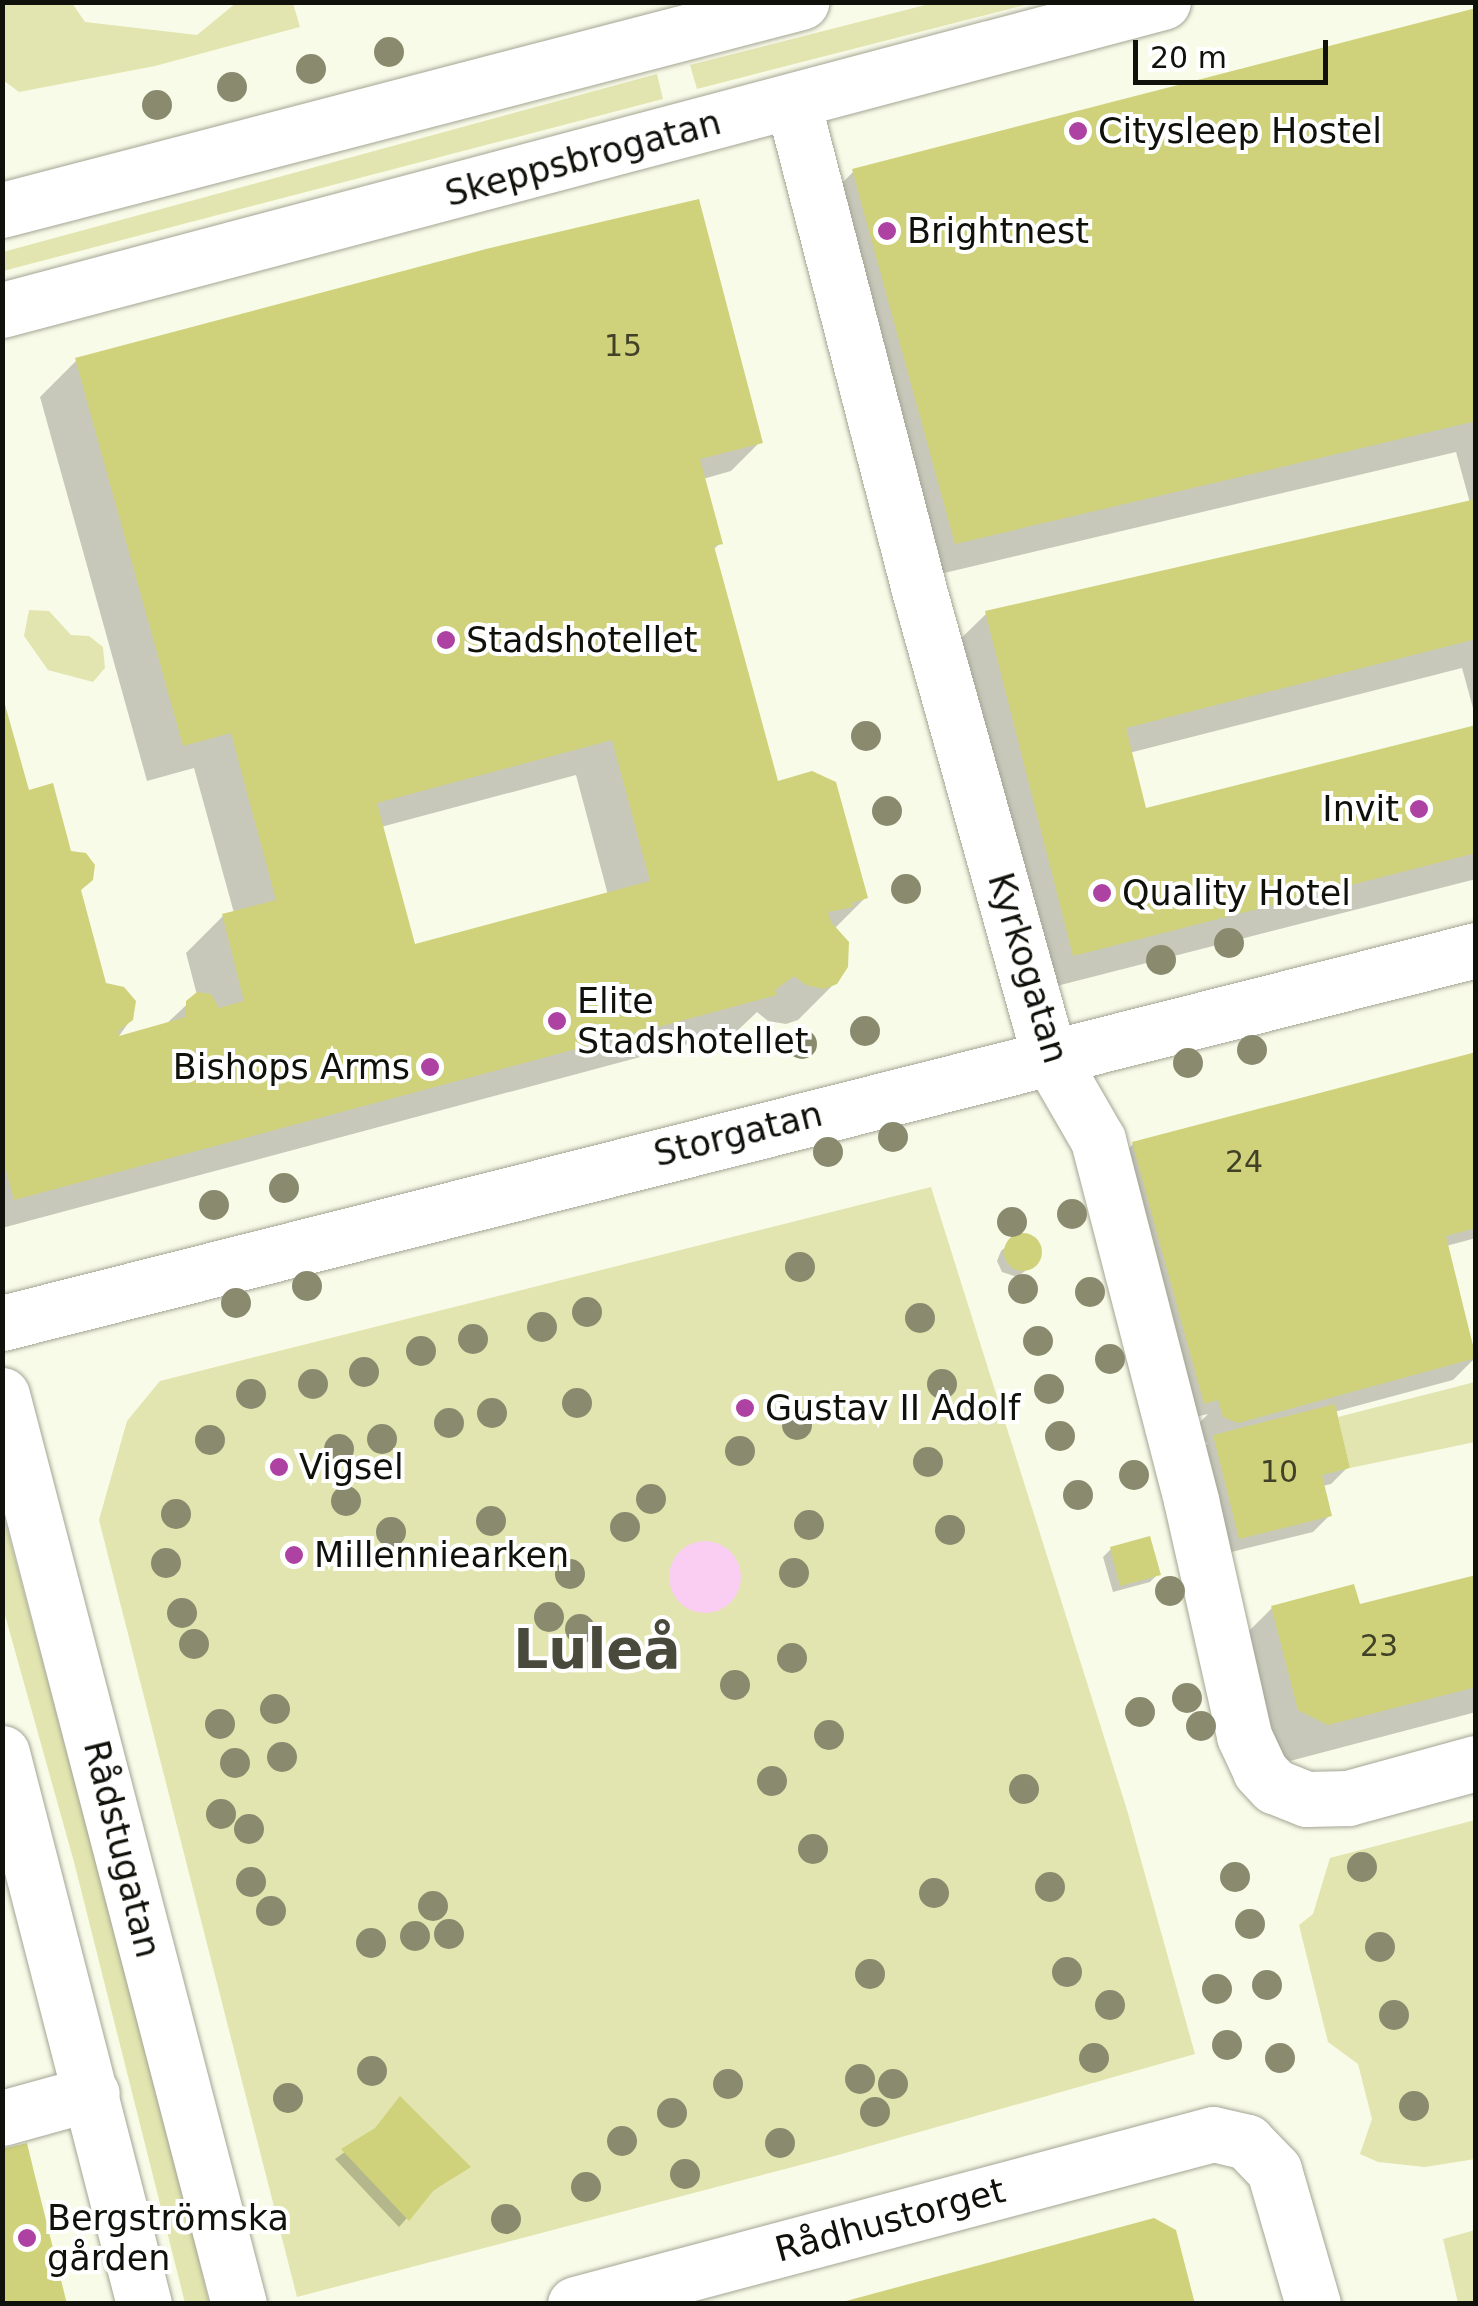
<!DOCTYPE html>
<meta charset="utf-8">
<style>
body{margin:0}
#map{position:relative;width:1478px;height:2306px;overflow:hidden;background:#f9fbe9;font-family:"DejaVu Sans",sans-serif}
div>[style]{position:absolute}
.green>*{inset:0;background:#e2e5af}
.water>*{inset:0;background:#f9cef2}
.round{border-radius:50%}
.shadow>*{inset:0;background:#0003}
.building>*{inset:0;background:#cfd27a}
.roads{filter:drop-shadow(0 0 2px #a4a594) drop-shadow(0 0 2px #a4a594)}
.minor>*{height:55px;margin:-27.5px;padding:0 27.5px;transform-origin:27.5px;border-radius:27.5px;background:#fff}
.major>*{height:55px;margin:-27.5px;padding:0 27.5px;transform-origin:27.5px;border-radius:27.5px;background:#fff}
.trees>*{width:30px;height:30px;margin:-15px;border-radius:50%;background:#8a8b6e}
.dots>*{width:28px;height:28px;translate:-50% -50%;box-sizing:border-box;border:5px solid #fff;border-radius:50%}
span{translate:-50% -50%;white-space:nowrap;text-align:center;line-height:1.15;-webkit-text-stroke:8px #fff;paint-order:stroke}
.number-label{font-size:30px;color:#404127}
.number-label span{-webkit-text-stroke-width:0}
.poi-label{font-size:35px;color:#11110b}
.left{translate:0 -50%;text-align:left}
.right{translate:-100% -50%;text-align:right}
.street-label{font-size:35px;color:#11110b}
.town-label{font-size:55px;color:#494a3b;font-weight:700}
.frame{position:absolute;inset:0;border:5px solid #11110b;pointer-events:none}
.scale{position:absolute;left:1133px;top:40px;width:195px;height:45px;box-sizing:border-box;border:5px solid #11110b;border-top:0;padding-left:12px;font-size:30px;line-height:35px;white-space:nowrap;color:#11110b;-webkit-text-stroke:8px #fff;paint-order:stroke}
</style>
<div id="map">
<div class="green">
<div style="clip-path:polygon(937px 2px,1033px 3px,697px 89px,690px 65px)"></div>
<div style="clip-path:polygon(2px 3px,72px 3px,85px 22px,197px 35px,236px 3px,293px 3px,300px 27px,155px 66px,19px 92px,3px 80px)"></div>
<div style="clip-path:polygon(657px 74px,663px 99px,3px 271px,3px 252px)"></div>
<div style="clip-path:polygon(29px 610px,49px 611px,71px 635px,89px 636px,103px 647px,105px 668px,93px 682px,48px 670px,24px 636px)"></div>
<div style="clip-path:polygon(931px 1187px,1127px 1810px,1195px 2054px,831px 2157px,297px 2297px,99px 1520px,127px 1421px,160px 1381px)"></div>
<div style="clip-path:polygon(1475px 1382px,1475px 1442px,1350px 1468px,1338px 1417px)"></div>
<div style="clip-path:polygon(2px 1510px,179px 2172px,209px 2303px,185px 2303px,74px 1862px,3px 1608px)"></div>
<div style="clip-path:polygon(1475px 1820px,1475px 2159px,1425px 2167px,1378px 2162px,1360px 2154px,1372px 2119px,1358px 2064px,1328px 2042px,1299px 1925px,1313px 1914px,1330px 1858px)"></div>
<div style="clip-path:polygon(1475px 2230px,1475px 2303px,1458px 2303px,1443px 2239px)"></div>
</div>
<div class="water">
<div class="round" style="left:669px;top:1541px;width:72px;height:72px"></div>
</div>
<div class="shadow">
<div style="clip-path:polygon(1476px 10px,1476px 719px,1462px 668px,1129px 753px,1144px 811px,1476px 727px,1476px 879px,1037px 991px,949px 650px,986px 614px,1470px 503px,1456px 452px,919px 579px,817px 208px,854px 171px)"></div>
<div style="clip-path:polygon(evenodd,77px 360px,760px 442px,731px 471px,703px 479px,720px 543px,713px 550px,776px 784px,865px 898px,834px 929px,835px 983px,798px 1020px,786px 1024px,768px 1021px,757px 1012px,737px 1031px,2px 1228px,2px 699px,27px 793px,79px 891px,104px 986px,131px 1019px,117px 1039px,164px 1026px,197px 995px,186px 953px,223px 916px,234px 913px,194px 768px,147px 781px,40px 397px,77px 360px,576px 775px,608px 895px,413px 947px,381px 827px,576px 775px)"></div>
<div style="clip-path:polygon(1476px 1054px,1476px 1238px,1446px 1246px,1476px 1357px,1453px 1380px,1334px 1412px,1347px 1468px,1331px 1484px,1322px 1486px,1329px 1516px,1313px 1532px,1223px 1554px,1198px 1453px,1208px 1443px,1200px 1440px,1196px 1426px,1208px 1414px,1187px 1419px,1117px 1161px,1133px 1144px)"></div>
<div style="clip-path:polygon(1019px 1235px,1034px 1240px,1040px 1253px,1036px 1263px,1017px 1277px,1002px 1272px,997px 1261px,1001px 1251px)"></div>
<div style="clip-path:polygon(1111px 1549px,1158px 1574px,1150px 1582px,1113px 1592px,1103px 1557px)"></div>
<div style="clip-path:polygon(1476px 1577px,1476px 1712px,1290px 1761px,1262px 1746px,1236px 1644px,1272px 1608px,1358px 1607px)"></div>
<div style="clip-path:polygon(373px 2132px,467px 2167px,427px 2195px,399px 2227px,335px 2159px)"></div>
</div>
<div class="building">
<div style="clip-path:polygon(1476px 8px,1476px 421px,955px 544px,852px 169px)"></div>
<div style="clip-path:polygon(evenodd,699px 199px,763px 443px,700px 459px,723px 544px,714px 546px,778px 781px,812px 771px,836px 782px,868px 898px,852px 903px,853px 907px,828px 912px,831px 922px,849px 942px,848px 967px,837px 984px,824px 989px,806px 985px,794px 976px,775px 990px,777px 995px,14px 1200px,2px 1155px,2px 694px,29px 790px,53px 783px,71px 851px,86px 853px,95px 865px,93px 880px,81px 890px,106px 983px,124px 987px,136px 1001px,133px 1020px,118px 1031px,119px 1036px,186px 1017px,186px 1001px,197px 992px,211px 994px,219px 1008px,244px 1001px,222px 914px,276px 900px,231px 733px,183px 746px,75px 358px,486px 249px,699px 199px,612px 740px,650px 881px,415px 944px,377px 803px,612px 740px)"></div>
<div style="clip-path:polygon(1476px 499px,1476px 639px,1126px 728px,1146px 808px,1476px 725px,1476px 853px,1073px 956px,985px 611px)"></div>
<div style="clip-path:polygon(1476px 1052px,1476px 1228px,1446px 1236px,1476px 1358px,1238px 1423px,1223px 1417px,1218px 1400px,1204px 1404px,1132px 1142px)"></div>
<div class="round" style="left:1004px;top:1233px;width:38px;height:38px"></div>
<div style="clip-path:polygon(1335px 1404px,1350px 1468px,1322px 1475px,1332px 1516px,1239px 1539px,1213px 1435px)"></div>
<div style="clip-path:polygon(1150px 1536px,1161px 1575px,1120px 1586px,1110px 1547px)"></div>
<div style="clip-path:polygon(1476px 1575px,1476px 1687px,1328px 1725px,1298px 1710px,1271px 1606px,1354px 1584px,1360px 1604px)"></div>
<div style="clip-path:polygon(400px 2096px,471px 2167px,434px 2190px,409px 2221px,341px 2149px,375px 2128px)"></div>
<div style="clip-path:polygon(27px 2143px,34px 2172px,67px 2304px,2px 2304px,2px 2149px)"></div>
<div style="clip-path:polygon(1154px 2218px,1176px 2230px,1195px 2304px,835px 2304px)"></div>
</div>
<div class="roads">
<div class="minor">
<div style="left:793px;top:103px;width:503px;rotate:75.49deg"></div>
<div style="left:919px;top:590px;width:483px;rotate:74.4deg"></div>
<div style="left:1049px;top:1055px;width:98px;rotate:60deg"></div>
<div style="left:1098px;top:1140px;width:372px;rotate:75.5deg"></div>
<div style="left:1191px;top:1500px;width:242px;rotate:77.3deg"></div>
<div style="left:1244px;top:1736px;width:38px;rotate:65deg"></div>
<div style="left:1260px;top:1771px;width:21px;rotate:47deg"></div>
<div style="left:1274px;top:1786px;width:35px;rotate:22deg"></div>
<div style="left:1307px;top:1799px;width:41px;rotate:-1.4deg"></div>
<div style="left:1348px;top:1798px;width:133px;rotate:-15.3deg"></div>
<div style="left:2px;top:1323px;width:1520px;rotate:-14.2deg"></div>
<div style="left:2px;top:2118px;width:93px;rotate:-15.5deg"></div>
<div style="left:575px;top:2304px;width:660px;rotate:-14.92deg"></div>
<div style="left:1213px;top:2134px;width:35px;rotate:13deg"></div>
<div style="left:1247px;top:2142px;width:39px;rotate:46deg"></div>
<div style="left:1274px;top:2170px;width:140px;rotate:73.8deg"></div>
</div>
<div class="major">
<div style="left:2px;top:210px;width:826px;rotate:-14.59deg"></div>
<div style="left:2px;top:310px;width:1201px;rotate:-14.86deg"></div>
<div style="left:2px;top:1395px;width:939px;rotate:75.39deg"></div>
<div style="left:2px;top:1753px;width:569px;rotate:75.55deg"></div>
</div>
</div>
<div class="trees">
<div style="left:389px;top:52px"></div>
<div style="left:311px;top:69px"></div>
<div style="left:232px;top:87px"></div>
<div style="left:157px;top:105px"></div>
<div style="left:866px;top:736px"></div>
<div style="left:887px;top:811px"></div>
<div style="left:906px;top:889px"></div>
<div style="left:1229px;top:943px"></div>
<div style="left:1161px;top:960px"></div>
<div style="left:865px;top:1031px"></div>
<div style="left:802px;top:1044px"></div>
<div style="left:1252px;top:1050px"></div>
<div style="left:1188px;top:1063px"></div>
<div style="left:893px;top:1137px"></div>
<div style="left:828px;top:1152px"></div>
<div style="left:284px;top:1188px"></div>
<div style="left:214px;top:1205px"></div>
<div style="left:1072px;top:1214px"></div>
<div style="left:1012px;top:1222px"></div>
<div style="left:800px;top:1267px"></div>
<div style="left:307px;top:1286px"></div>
<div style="left:1023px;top:1289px"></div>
<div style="left:1090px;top:1292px"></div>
<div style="left:236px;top:1303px"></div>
<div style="left:587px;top:1312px"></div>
<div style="left:920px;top:1318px"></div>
<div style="left:542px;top:1327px"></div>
<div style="left:473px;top:1339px"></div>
<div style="left:1038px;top:1341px"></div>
<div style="left:421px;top:1351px"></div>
<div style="left:1110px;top:1359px"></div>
<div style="left:364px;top:1372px"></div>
<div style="left:313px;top:1384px"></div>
<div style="left:942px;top:1384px"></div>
<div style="left:1049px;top:1389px"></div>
<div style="left:251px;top:1394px"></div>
<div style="left:577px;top:1403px"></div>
<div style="left:492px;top:1413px"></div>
<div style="left:449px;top:1423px"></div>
<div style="left:797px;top:1425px"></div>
<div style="left:1060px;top:1436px"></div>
<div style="left:382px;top:1439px"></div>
<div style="left:210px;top:1440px"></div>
<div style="left:339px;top:1449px"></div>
<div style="left:740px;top:1451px"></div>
<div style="left:928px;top:1462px"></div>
<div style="left:1134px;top:1475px"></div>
<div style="left:1078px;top:1495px"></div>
<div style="left:651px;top:1499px"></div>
<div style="left:346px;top:1501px"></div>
<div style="left:176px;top:1514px"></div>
<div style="left:491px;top:1521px"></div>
<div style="left:809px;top:1525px"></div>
<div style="left:625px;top:1527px"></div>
<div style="left:950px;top:1530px"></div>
<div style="left:391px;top:1532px"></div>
<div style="left:166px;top:1563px"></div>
<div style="left:794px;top:1573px"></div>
<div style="left:570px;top:1574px"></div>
<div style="left:1170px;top:1591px"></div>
<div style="left:182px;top:1613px"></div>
<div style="left:549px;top:1617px"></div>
<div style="left:580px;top:1629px"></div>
<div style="left:194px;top:1644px"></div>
<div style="left:792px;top:1658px"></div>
<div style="left:735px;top:1685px"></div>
<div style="left:1187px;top:1698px"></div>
<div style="left:275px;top:1709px"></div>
<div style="left:1140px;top:1712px"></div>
<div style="left:220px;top:1724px"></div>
<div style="left:1201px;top:1726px"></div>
<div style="left:829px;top:1735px"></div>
<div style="left:282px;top:1757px"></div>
<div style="left:235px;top:1763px"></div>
<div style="left:772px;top:1781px"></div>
<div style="left:1024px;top:1789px"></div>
<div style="left:221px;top:1814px"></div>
<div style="left:249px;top:1829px"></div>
<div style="left:813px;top:1849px"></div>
<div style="left:1362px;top:1867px"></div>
<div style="left:1235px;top:1877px"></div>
<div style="left:251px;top:1882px"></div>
<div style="left:1050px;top:1887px"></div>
<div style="left:934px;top:1893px"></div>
<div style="left:433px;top:1906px"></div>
<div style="left:271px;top:1911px"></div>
<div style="left:1250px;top:1924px"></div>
<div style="left:449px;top:1934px"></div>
<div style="left:415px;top:1936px"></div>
<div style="left:371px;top:1943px"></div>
<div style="left:1380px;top:1947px"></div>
<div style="left:1067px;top:1972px"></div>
<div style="left:870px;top:1974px"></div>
<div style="left:1267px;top:1985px"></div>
<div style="left:1217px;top:1989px"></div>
<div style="left:1110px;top:2005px"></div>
<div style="left:1394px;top:2015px"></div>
<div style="left:1227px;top:2045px"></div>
<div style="left:1094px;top:2058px"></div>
<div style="left:1280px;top:2058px"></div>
<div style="left:372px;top:2071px"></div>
<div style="left:860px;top:2079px"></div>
<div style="left:728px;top:2084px"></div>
<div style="left:893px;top:2084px"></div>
<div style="left:288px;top:2098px"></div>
<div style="left:1414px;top:2106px"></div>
<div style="left:875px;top:2112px"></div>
<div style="left:672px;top:2113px"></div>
<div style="left:622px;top:2141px"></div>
<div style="left:780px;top:2143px"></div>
<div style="left:685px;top:2174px"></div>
<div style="left:586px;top:2187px"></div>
<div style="left:506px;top:2219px"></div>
</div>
<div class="dots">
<div style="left:1078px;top:131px;background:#ad42a2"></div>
<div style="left:887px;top:231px;background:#ad42a2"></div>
<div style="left:446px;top:640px;background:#ad42a2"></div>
<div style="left:1419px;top:809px;background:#ad42a2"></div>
<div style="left:1102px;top:893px;background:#ad42a2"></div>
<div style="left:557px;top:1021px;background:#ad42a2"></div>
<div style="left:430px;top:1067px;background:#ad42a2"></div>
<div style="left:745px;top:1408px;background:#ad42a2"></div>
<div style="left:279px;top:1467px;background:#ad42a2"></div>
<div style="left:294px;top:1555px;background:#ad42a2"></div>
<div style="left:27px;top:2238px;background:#ad42a2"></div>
</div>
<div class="number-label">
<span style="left:623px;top:346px">15</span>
<span style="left:1244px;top:1162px">24</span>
<span style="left:1279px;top:1472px">10</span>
<span style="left:1379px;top:1646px">23</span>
</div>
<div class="poi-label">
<span class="left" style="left:1098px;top:131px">Citysleep Hostel</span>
<span class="left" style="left:907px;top:231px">Brightnest</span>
<span class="left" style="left:466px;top:640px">Stadshotellet</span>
<span class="right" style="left:1399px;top:809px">Invit</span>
<span class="left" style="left:1122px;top:893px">Quality Hotel</span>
<span class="left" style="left:577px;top:1021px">Elite<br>Stadshotellet</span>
<span class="right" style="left:410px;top:1067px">Bishops Arms</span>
<span class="left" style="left:765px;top:1408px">Gustav II Adolf</span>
<span class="left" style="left:299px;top:1467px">Vigsel</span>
<span class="left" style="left:314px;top:1555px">Millenniearken</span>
<span class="left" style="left:47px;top:2238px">Bergströmska<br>gården</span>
</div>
<div class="street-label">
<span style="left:583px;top:158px;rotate:-15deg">Skeppsbrogatan</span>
<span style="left:1028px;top:968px;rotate:73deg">Kyrkogatan</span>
<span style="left:738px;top:1134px;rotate:-14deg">Storgatan</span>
<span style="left:122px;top:1849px;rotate:76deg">Rådstugatan</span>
<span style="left:890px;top:2220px;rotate:-15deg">Rådhustorget</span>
</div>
<div class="town-label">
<span style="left:597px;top:1650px">Luleå</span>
</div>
<div class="frame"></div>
<div class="scale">20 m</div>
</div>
